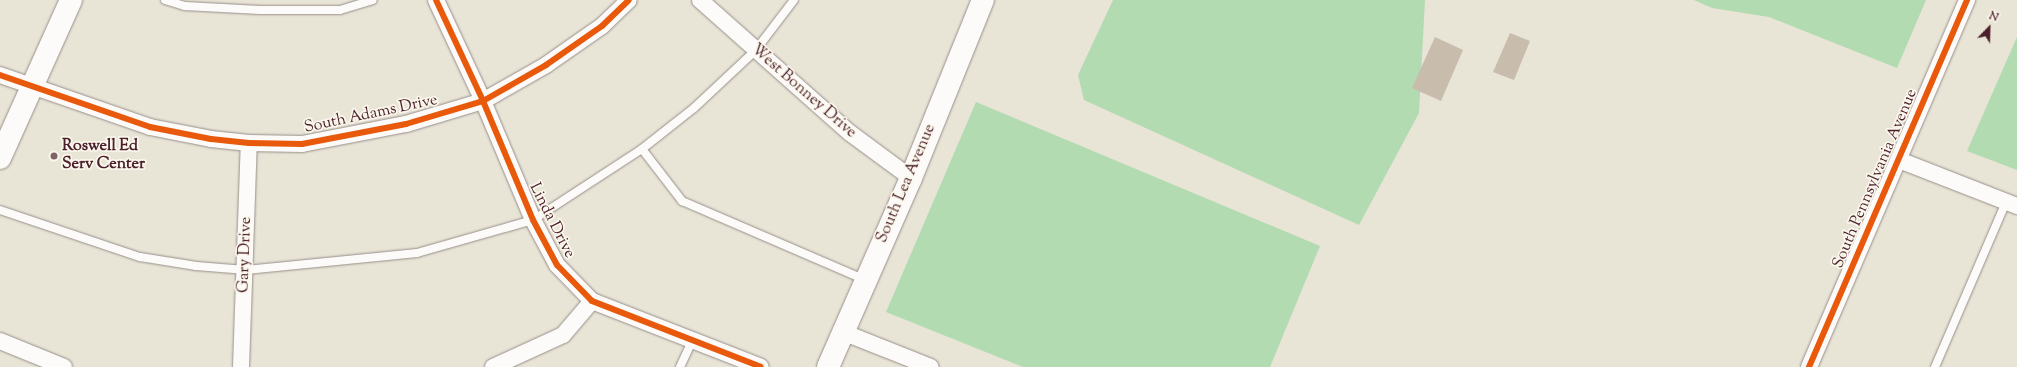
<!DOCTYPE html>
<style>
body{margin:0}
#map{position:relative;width:2017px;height:367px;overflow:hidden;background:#e8e4d6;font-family:"Sorts Mill Goudy",serif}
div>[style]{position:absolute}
.green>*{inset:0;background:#b2dbb1}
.building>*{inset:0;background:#c8bcad}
.roads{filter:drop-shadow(0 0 1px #988f8a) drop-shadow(0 0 1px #988f8a)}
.lane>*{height:8px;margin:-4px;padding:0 4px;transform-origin:4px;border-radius:4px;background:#fcfbf9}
.street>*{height:16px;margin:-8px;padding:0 8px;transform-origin:8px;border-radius:8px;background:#fcfbf9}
.secondary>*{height:22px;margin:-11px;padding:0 11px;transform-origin:11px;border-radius:11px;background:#fcfbf9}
.cycleway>*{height:6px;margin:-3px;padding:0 3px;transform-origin:3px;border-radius:3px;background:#e8590c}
.dots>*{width:11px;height:11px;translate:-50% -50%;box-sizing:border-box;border:2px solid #fbf7ec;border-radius:50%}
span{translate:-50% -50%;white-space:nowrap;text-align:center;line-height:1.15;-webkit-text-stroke:3.5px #fbf7ec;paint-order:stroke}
.street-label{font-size:16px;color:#4a1f2b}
.poi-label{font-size:16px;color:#4a1f2b;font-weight:700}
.left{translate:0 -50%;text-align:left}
.north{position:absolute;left:1969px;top:8px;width:40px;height:40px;-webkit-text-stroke:3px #fbf7ec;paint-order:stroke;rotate:23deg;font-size:11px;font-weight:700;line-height:16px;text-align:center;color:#4a1f2b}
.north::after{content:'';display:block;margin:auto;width:14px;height:18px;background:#4a1f2b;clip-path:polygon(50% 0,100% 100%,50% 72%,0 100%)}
</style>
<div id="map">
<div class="green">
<div style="clip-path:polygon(1113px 0,1425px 0,1419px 113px,1359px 225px,1084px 100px,1078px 75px)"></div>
<div style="clip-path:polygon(1694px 0,1926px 0,1897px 68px,1769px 17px,1712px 8px)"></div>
<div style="clip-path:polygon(2017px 37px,2017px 170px,1967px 151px)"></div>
<div style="clip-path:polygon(976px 102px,1320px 246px,1270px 367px,1023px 367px,886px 312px)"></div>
</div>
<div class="building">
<div style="clip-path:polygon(1510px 33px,1530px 41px,1514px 80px,1493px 72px)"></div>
<div style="clip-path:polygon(1435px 37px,1463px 50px,1441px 101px,1412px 88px)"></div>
</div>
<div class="roads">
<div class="lane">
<div style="left:165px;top:0;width:21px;rotate:17deg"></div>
<div style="left:185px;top:6px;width:75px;rotate:3.1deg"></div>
<div style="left:260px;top:10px;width:80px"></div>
<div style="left:340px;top:10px;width:34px;rotate:-17deg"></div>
<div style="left:642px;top:149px;width:66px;rotate:52.4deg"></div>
<div style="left:682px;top:201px;width:199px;rotate:23.3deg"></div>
<div style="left:0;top:210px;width:148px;rotate:18.6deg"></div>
<div style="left:140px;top:257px;width:57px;rotate:9.1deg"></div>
<div style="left:196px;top:266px;width:50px;rotate:4.6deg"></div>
<div style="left:246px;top:270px;width:172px;rotate:-5.7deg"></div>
<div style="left:417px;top:253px;width:121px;rotate:-15.9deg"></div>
<div style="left:533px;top:220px;width:130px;rotate:-33.1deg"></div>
<div style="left:642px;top:149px;width:66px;rotate:-38.3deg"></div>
<div style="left:694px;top:108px;width:83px;rotate:-43.1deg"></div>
<div style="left:755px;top:51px;width:64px;rotate:-52.6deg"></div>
<div style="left:680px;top:367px;width:29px;rotate:-65deg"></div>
<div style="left:1935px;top:367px;width:180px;rotate:-66.7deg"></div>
</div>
<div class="street">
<div style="left:436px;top:0;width:111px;rotate:65deg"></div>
<div style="left:483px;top:101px;width:129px;rotate:67.2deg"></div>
<div style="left:533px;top:220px;width:51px;rotate:61.9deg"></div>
<div style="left:557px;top:265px;width:50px;rotate:45.8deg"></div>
<div style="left:592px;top:301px;width:181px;rotate:21.3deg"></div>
<div style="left:700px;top:0;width:200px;rotate:41.6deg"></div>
<div style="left:850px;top:133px;width:76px;rotate:36.4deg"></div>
<div style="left:0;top:75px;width:159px;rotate:19.1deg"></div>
<div style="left:150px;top:127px;width:62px;rotate:11.1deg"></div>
<div style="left:211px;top:139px;width:38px;rotate:6deg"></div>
<div style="left:249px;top:143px;width:53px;rotate:1.1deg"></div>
<div style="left:302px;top:144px;width:106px;rotate:-10.9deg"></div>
<div style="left:406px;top:124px;width:80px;rotate:-16.6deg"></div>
<div style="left:483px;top:101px;width:73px;rotate:-29.7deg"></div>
<div style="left:546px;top:65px;width:68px;rotate:-34.9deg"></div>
<div style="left:602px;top:26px;width:37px;rotate:-44deg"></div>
<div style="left:1899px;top:160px;width:127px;rotate:21.3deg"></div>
<div style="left:845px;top:333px;width:92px;rotate:21.6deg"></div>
<div style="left:0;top:341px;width:69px;rotate:22.1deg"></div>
<div style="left:241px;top:367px;width:224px;rotate:-88deg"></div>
<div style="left:493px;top:367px;width:77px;rotate:-24.6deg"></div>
<div style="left:563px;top:335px;width:45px;rotate:-49.5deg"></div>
<div style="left:1809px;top:367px;width:400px;rotate:-66.7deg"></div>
</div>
<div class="secondary">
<div style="left:0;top:158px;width:173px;rotate:-65.8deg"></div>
<div style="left:828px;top:367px;width:206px;rotate:-66.3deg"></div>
<div style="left:911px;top:178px;width:192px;rotate:-68deg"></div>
</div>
</div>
<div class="cycleway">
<div style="left:436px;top:0;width:111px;rotate:65deg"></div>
<div style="left:483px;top:101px;width:129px;rotate:67.2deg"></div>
<div style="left:533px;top:220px;width:51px;rotate:61.9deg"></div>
<div style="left:557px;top:265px;width:50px;rotate:45.8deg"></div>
<div style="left:592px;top:301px;width:181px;rotate:21.3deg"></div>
<div style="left:0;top:75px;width:159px;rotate:19.1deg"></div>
<div style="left:150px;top:127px;width:62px;rotate:11.1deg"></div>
<div style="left:211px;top:139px;width:38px;rotate:6deg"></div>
<div style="left:249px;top:143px;width:53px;rotate:1.1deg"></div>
<div style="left:302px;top:144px;width:106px;rotate:-10.9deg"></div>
<div style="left:406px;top:124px;width:80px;rotate:-16.6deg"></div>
<div style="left:483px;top:101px;width:73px;rotate:-29.7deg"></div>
<div style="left:546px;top:65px;width:68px;rotate:-34.9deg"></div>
<div style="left:602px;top:26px;width:37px;rotate:-44deg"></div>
<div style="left:1809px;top:367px;width:400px;rotate:-66.7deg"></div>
</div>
<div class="dots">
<div style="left:54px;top:156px;background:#816467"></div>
</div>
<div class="street-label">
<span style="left:803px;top:92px;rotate:41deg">West Bonney Drive</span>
<span style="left:371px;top:115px;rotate:-12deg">South Adams Drive</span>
<span style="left:1876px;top:179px;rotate:-67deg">South Pennsylvania Avenue</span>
<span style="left:907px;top:184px;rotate:-67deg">South Lea Avenue</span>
<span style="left:551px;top:221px;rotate:63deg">Linda Drive</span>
<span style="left:246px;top:255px;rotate:-88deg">Gary Drive</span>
</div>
<div class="poi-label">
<span class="left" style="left:62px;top:156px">Roswell Ed<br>Serv Center</span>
</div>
<div class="north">N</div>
</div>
